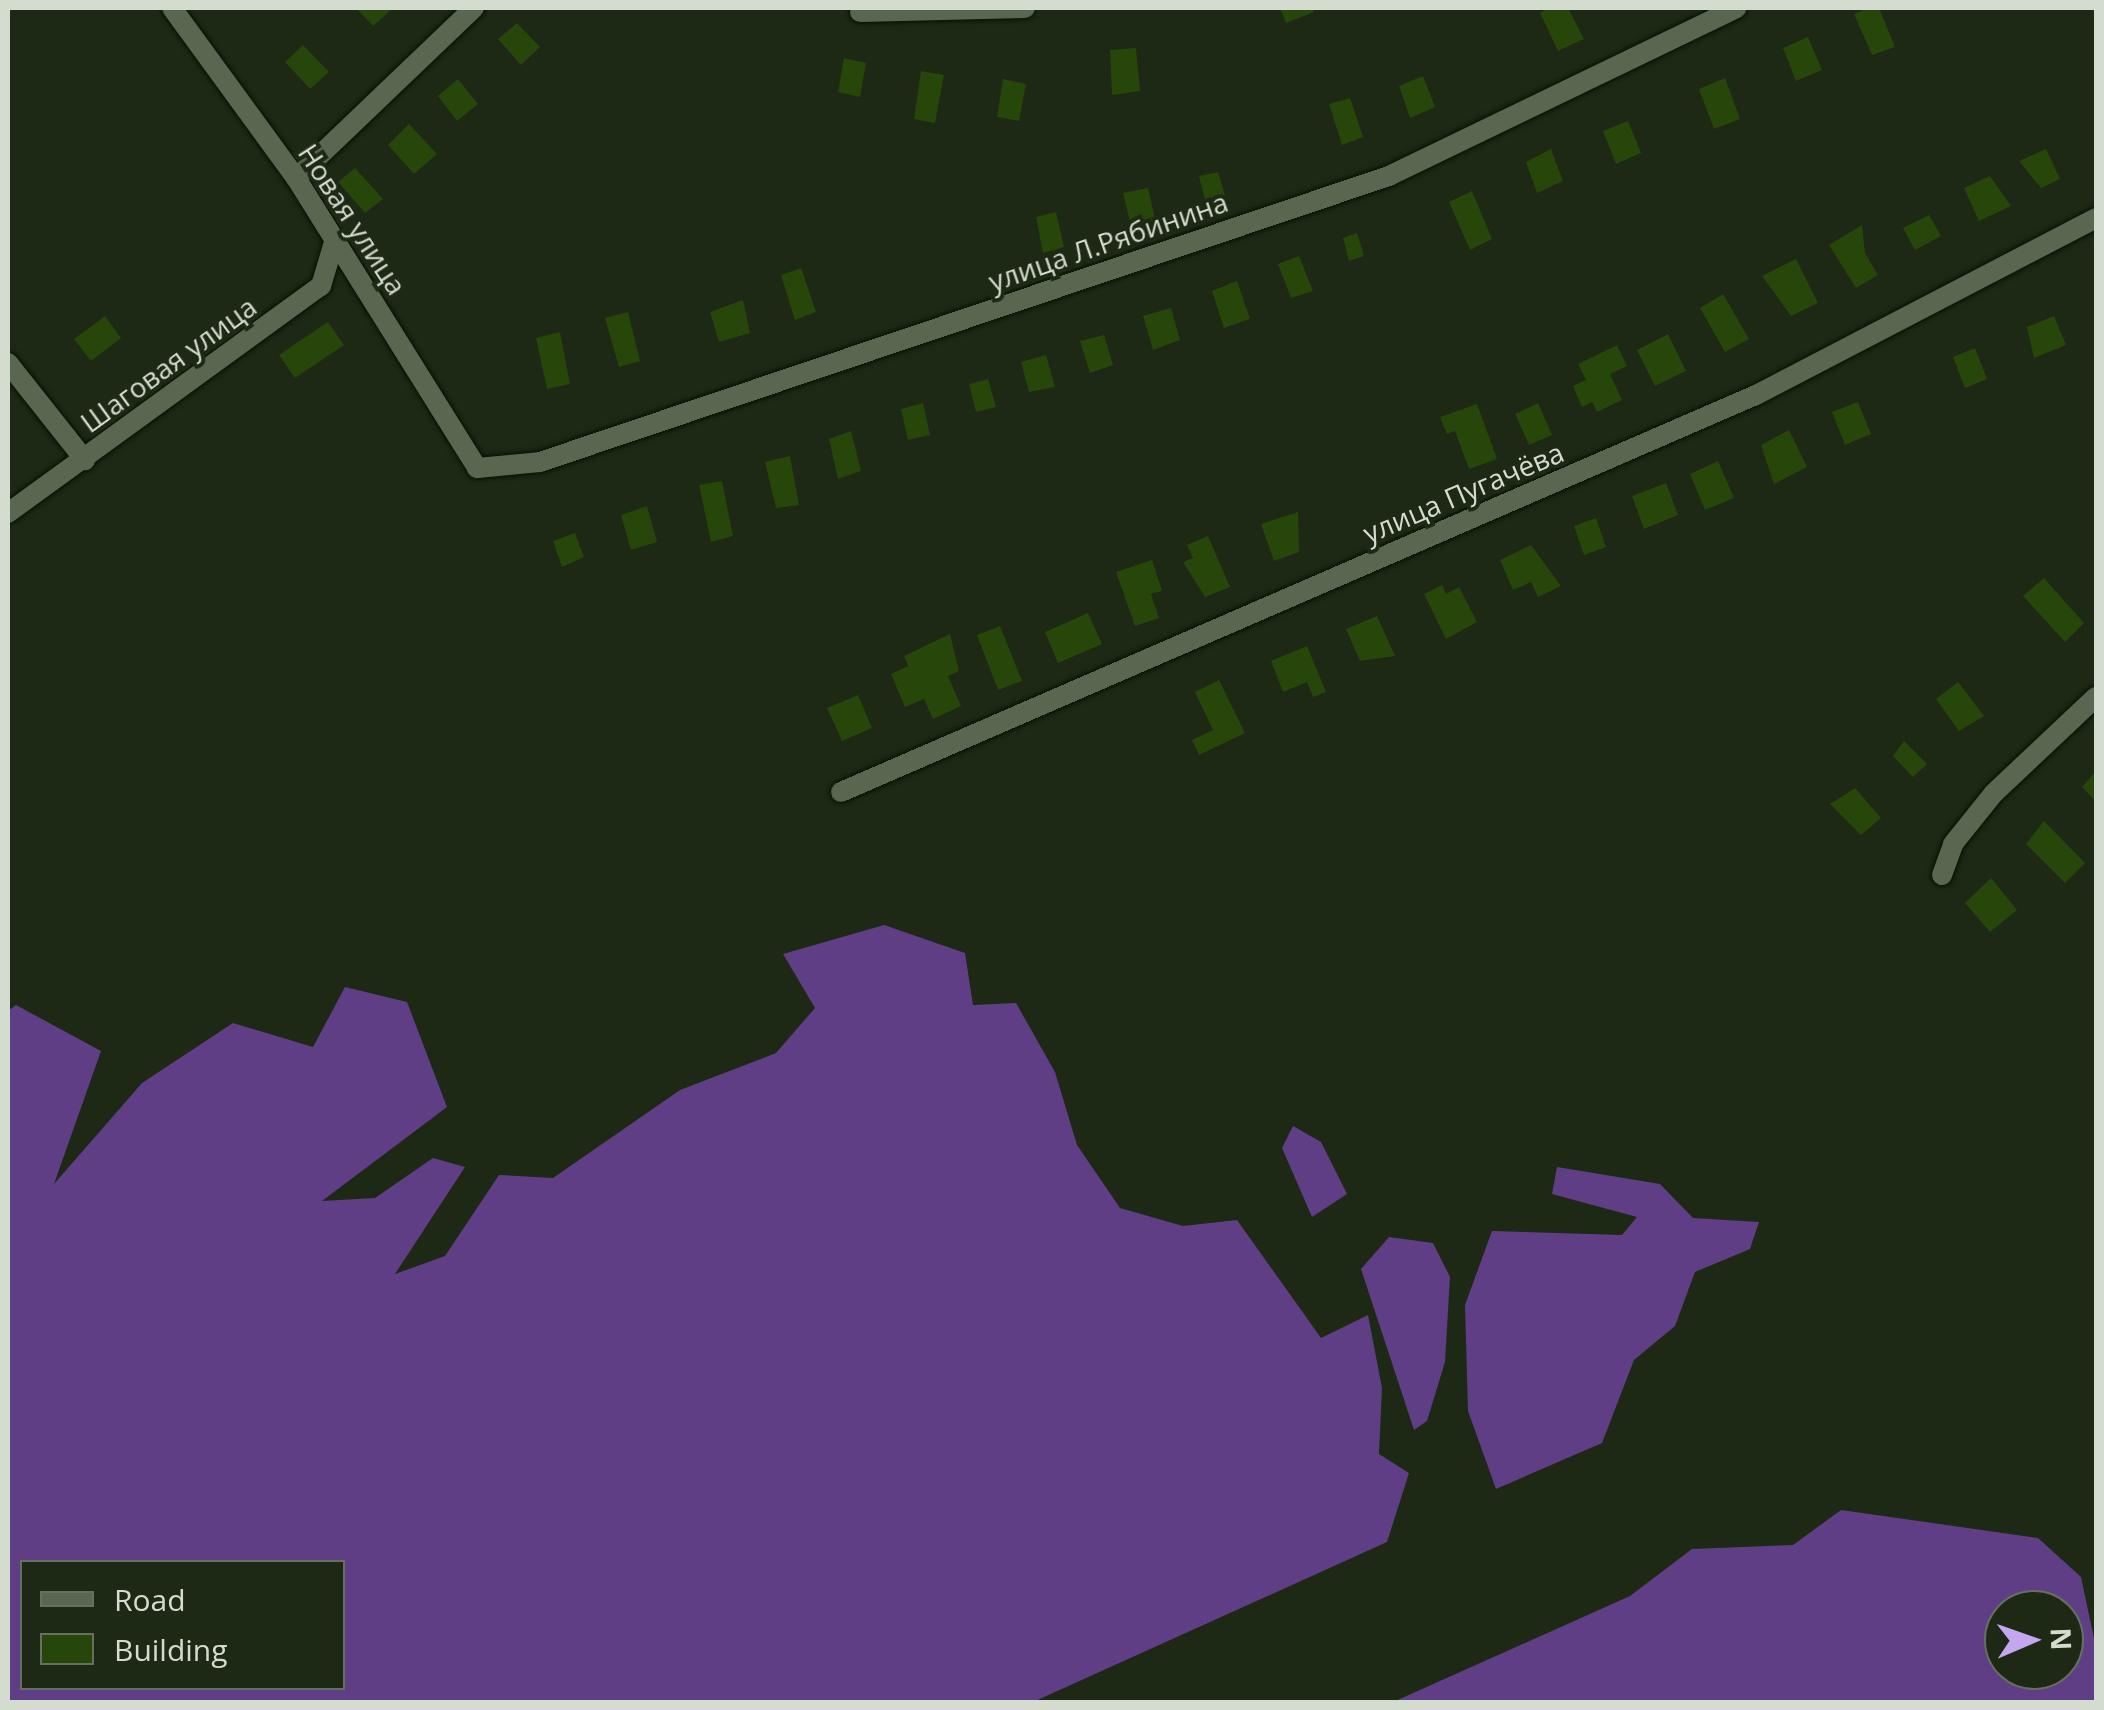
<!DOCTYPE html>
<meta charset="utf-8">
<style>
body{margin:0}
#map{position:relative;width:2104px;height:1710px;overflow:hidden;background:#1d2815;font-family:"Open Sans",sans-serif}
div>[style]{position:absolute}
.forest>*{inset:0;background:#5f3e86}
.building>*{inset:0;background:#27460a}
.roads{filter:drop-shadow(0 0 2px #071002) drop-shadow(0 0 2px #071002)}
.minor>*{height:20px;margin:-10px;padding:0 10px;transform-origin:10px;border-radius:10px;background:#596751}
span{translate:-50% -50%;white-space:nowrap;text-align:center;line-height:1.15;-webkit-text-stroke:8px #1d2815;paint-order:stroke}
.street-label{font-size:28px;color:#d4dcd0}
.frame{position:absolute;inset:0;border:10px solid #d4dcd0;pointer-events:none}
.legend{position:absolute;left:20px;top:1560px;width:325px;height:130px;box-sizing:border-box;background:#1d2815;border:2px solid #667060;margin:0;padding:12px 18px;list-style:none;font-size:30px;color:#d4dcd0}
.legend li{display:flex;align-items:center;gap:20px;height:50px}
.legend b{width:50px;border:2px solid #667060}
.north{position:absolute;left:1984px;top:1590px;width:100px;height:100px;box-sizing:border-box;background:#1d2815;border:2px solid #667060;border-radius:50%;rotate:88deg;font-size:28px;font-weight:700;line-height:40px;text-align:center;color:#d4dcd0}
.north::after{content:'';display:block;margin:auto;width:35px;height:45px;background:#c5a7f1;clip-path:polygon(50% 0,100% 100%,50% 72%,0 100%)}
</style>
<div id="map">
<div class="forest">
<div style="clip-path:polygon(evenodd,884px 925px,965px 953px,973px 1005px,1016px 1003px,1055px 1072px,1077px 1145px,1120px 1208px,1183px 1226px,1237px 1220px,1321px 1338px,1368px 1315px,1382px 1388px,1379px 1454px,1409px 1473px,1387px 1542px,1033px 1702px,8px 1702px,8px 1011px,16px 1005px,101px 1051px,54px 1184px,142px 1083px,233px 1023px,313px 1047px,345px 987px,407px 1002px,447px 1107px,322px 1201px,375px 1198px,433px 1158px,465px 1167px,395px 1274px,445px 1256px,499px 1175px,553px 1178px,680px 1090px,776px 1053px,815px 1008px,783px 954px,884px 925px,22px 1562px,342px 1562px,342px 1688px,22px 1688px,22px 1562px)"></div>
<div style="clip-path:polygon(1293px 1126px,1321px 1142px,1347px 1194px,1312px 1217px,1282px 1148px)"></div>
<div style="clip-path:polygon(1557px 1167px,1660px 1184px,1693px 1218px,1759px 1222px,1750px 1249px,1695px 1272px,1675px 1326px,1634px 1360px,1602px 1443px,1496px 1489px,1468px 1411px,1465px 1305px,1492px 1231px,1622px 1235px,1637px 1217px,1552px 1194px)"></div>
<div style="clip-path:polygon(1389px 1237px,1433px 1243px,1450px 1277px,1445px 1362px,1427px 1421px,1414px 1430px,1361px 1269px)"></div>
<div style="clip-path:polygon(evenodd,1841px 1510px,2038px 1538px,2081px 1577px,2096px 1648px,2096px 1702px,1393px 1702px,1630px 1596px,1692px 1549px,1793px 1545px,1841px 1510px,2064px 1610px,2064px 1670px,2004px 1670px,2004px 1610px,2064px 1610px)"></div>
</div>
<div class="building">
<div style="clip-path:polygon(356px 8px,393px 8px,373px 26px)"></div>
<div style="clip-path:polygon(1280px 8px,1312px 8px,1314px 12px,1286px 23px)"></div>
<div style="clip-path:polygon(1549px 8px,1568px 8px,1584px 39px,1558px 51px,1540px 13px)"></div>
<div style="clip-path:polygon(1867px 8px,1879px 8px,1895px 47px,1872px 55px,1854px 14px)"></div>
<div style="clip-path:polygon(517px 23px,540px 47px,521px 65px,498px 39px)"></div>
<div style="clip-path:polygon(1808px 37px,1822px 70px,1796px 81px,1783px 48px)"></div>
<div style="clip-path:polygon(303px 45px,329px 72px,310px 89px,285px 62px)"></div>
<div style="clip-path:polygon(1136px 48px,1140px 91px,1112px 95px,1110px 50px)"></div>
<div style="clip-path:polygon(844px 58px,866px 63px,860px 97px,838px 92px)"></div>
<div style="clip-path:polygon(921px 71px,944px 75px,935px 123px,914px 119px)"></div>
<div style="clip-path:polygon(1423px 76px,1435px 107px,1410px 118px,1399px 86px)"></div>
<div style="clip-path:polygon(1725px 78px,1740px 119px,1714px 129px,1699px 89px)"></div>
<div style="clip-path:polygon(458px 79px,478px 104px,457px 121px,438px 96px)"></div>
<div style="clip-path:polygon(1003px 79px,1026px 84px,1019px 121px,997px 117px)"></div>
<div style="clip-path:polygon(1350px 98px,1363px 137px,1342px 145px,1329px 104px)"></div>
<div style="clip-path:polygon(1628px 121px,1641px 153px,1616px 164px,1603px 131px)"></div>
<div style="clip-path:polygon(409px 124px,437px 154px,414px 174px,388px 145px)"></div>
<div style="clip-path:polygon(1551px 149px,1563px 181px,1537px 193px,1526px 162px)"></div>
<div style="clip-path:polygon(2046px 149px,2060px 179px,2041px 188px,2019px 161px)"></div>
<div style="clip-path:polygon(355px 168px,383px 199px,365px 213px,338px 182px)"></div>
<div style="clip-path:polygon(1218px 172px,1225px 195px,1205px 200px,1199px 176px)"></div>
<div style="clip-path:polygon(1990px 176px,2011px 206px,1979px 221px,1964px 188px)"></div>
<div style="clip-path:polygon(1148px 188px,1156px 223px,1132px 230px,1123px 193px)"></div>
<div style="clip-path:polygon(1472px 191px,1492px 239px,1470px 250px,1449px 202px)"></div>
<div style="clip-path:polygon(1056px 212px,1064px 247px,1043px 253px,1036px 217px)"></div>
<div style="clip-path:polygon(1929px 215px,1941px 236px,1915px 250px,1903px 228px)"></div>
<div style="clip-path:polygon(1862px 225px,1865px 253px,1878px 275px,1856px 288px,1829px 245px)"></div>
<div style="clip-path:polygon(1357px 233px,1364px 256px,1349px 261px,1343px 238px)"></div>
<div style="clip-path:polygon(1299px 256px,1313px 291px,1291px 298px,1278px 264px)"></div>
<div style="clip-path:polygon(1796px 259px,1818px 303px,1791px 316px,1762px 276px)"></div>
<div style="clip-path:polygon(801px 268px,816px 312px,795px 320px,781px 275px)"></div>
<div style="clip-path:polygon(1237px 281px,1250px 319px,1224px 328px,1212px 291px)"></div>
<div style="clip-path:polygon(1723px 294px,1749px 339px,1725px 352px,1700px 308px)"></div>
<div style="clip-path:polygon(743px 300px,750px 333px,719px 342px,710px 312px)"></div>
<div style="clip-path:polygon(1171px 308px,1180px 340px,1153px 350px,1143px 316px)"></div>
<div style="clip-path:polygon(628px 312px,640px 361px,619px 367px,605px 318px)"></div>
<div style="clip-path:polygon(105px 316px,121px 338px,91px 361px,74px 339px)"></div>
<div style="clip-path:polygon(2054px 316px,2066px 345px,2034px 358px,2027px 327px)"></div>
<div style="clip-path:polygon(328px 322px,344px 345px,295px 378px,279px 355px)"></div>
<div style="clip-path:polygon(560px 332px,570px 384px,547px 389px,536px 338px)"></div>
<div style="clip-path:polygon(1668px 334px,1686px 371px,1655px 386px,1637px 350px)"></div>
<div style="clip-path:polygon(1104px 335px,1113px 365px,1090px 373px,1080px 341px)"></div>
<div style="clip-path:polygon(1617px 345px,1627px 366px,1610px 374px,1622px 400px,1597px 412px,1592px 402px,1582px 407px,1573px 386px,1586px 380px,1578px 364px)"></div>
<div style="clip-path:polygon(1975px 348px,1987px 379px,1965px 388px,1953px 357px)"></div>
<div style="clip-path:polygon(1046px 355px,1055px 387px,1029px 392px,1021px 362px)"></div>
<div style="clip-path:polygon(988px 379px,996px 407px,976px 412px,969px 384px)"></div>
<div style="clip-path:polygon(1858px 402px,1871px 434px,1845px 445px,1832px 412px)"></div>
<div style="clip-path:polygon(923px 403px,930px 435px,908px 440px,901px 409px)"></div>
<div style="clip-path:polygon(1538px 403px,1552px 435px,1529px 445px,1515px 414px)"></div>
<div style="clip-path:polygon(1477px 404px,1497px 459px,1469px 469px,1455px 431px,1447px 434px,1440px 417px)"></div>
<div style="clip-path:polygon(1789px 430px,1807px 467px,1774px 484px,1761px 445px)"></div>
<div style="clip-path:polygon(851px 431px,861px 471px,838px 479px,829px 439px)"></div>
<div style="clip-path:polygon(790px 456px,799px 505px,776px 508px,765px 462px)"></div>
<div style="clip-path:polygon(1718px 461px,1734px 498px,1705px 510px,1690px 474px)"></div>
<div style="clip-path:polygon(722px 481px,733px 536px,711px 542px,699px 485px)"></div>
<div style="clip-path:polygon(1666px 483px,1678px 515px,1644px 529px,1632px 496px)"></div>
<div style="clip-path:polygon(647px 506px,657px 542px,631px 550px,621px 515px)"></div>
<div style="clip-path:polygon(1298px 512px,1299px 552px,1274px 561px,1261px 524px)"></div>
<div style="clip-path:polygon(1596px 518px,1606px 547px,1584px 555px,1574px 526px)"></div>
<div style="clip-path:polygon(575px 533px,584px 557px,562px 567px,553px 541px)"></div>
<div style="clip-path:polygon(1208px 536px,1230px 587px,1205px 597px,1183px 562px,1193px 558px,1187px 545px)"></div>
<div style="clip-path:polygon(1531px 545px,1561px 586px,1538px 597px,1531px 582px,1513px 590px,1500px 560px)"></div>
<div style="clip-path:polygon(1152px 560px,1162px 591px,1151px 594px,1159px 618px,1135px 626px,1116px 572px)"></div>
<div style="clip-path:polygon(2044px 578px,2084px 623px,2065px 642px,2023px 596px)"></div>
<div style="clip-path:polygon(1442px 585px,1446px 594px,1459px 587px,1477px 622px,1446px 639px,1424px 594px)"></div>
<div style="clip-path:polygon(1088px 613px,1102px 644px,1058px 663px,1045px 632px)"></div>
<div style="clip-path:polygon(1377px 616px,1395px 656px,1360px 661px,1346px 629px)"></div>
<div style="clip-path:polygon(1000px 626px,1022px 681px,998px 690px,977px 635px)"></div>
<div style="clip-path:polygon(950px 634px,959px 671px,948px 676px,961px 706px,933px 719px,924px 699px,905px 707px,891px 674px,908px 666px,904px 656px)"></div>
<div style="clip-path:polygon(1307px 646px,1326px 692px,1313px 697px,1307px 682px,1283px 692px,1271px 661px)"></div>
<div style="clip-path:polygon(1219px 680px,1245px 733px,1199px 755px,1192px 740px,1213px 730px,1195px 692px)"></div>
<div style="clip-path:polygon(1958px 682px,1984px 716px,1959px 731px,1936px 699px)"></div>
<div style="clip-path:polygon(858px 695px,872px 728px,842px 741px,827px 708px)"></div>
<div style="clip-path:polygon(1904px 741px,1927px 764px,1913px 777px,1893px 756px)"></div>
<div style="clip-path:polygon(2096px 771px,2096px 802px,2082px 787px)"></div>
<div style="clip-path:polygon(1855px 788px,1881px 818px,1861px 835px,1830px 804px)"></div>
<div style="clip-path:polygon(2044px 821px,2085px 863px,2065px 883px,2026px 844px)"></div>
<div style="clip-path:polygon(1991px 878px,2017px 910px,1990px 932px,1965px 903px)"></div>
</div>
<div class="roads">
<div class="minor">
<div style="left:172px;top:8px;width:210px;rotate:53.9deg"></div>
<div style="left:296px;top:178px;width:342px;rotate:58deg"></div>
<div style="left:477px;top:468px;width:63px;rotate:-5.4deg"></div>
<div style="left:540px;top:462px;width:896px;rotate:-18.62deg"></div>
<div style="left:1389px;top:176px;width:386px;rotate:-25.8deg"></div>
<div style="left:860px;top:12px;width:165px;rotate:-1.4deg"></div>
<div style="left:296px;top:178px;width:246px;rotate:-43.7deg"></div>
<div style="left:8px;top:363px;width:124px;rotate:51.6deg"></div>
<div style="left:8px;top:513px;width:387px;rotate:-36deg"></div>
<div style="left:321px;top:286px;width:49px;rotate:-73.4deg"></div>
<div style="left:841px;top:792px;width:997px;rotate:-23.46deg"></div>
<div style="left:1756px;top:395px;width:383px;rotate:-27.5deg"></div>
<div style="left:1942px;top:875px;width:33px;rotate:-70deg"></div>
<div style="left:1953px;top:844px;width:65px;rotate:-51.2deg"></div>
<div style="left:1994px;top:793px;width:140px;rotate:-43.3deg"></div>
</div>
</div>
<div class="street-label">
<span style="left:353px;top:219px;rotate:57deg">Новая улица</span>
<span style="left:1108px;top:241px;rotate:-19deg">улица Л.Рябинина</span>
<span style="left:168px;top:364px;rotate:-36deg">Шаговая улица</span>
<span style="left:1463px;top:492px;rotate:-23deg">улица Пугачёва</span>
</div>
<div class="frame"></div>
<ul class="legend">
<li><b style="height:12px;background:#596751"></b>Road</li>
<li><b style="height:28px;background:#27460a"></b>Building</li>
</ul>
<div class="north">N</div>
</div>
